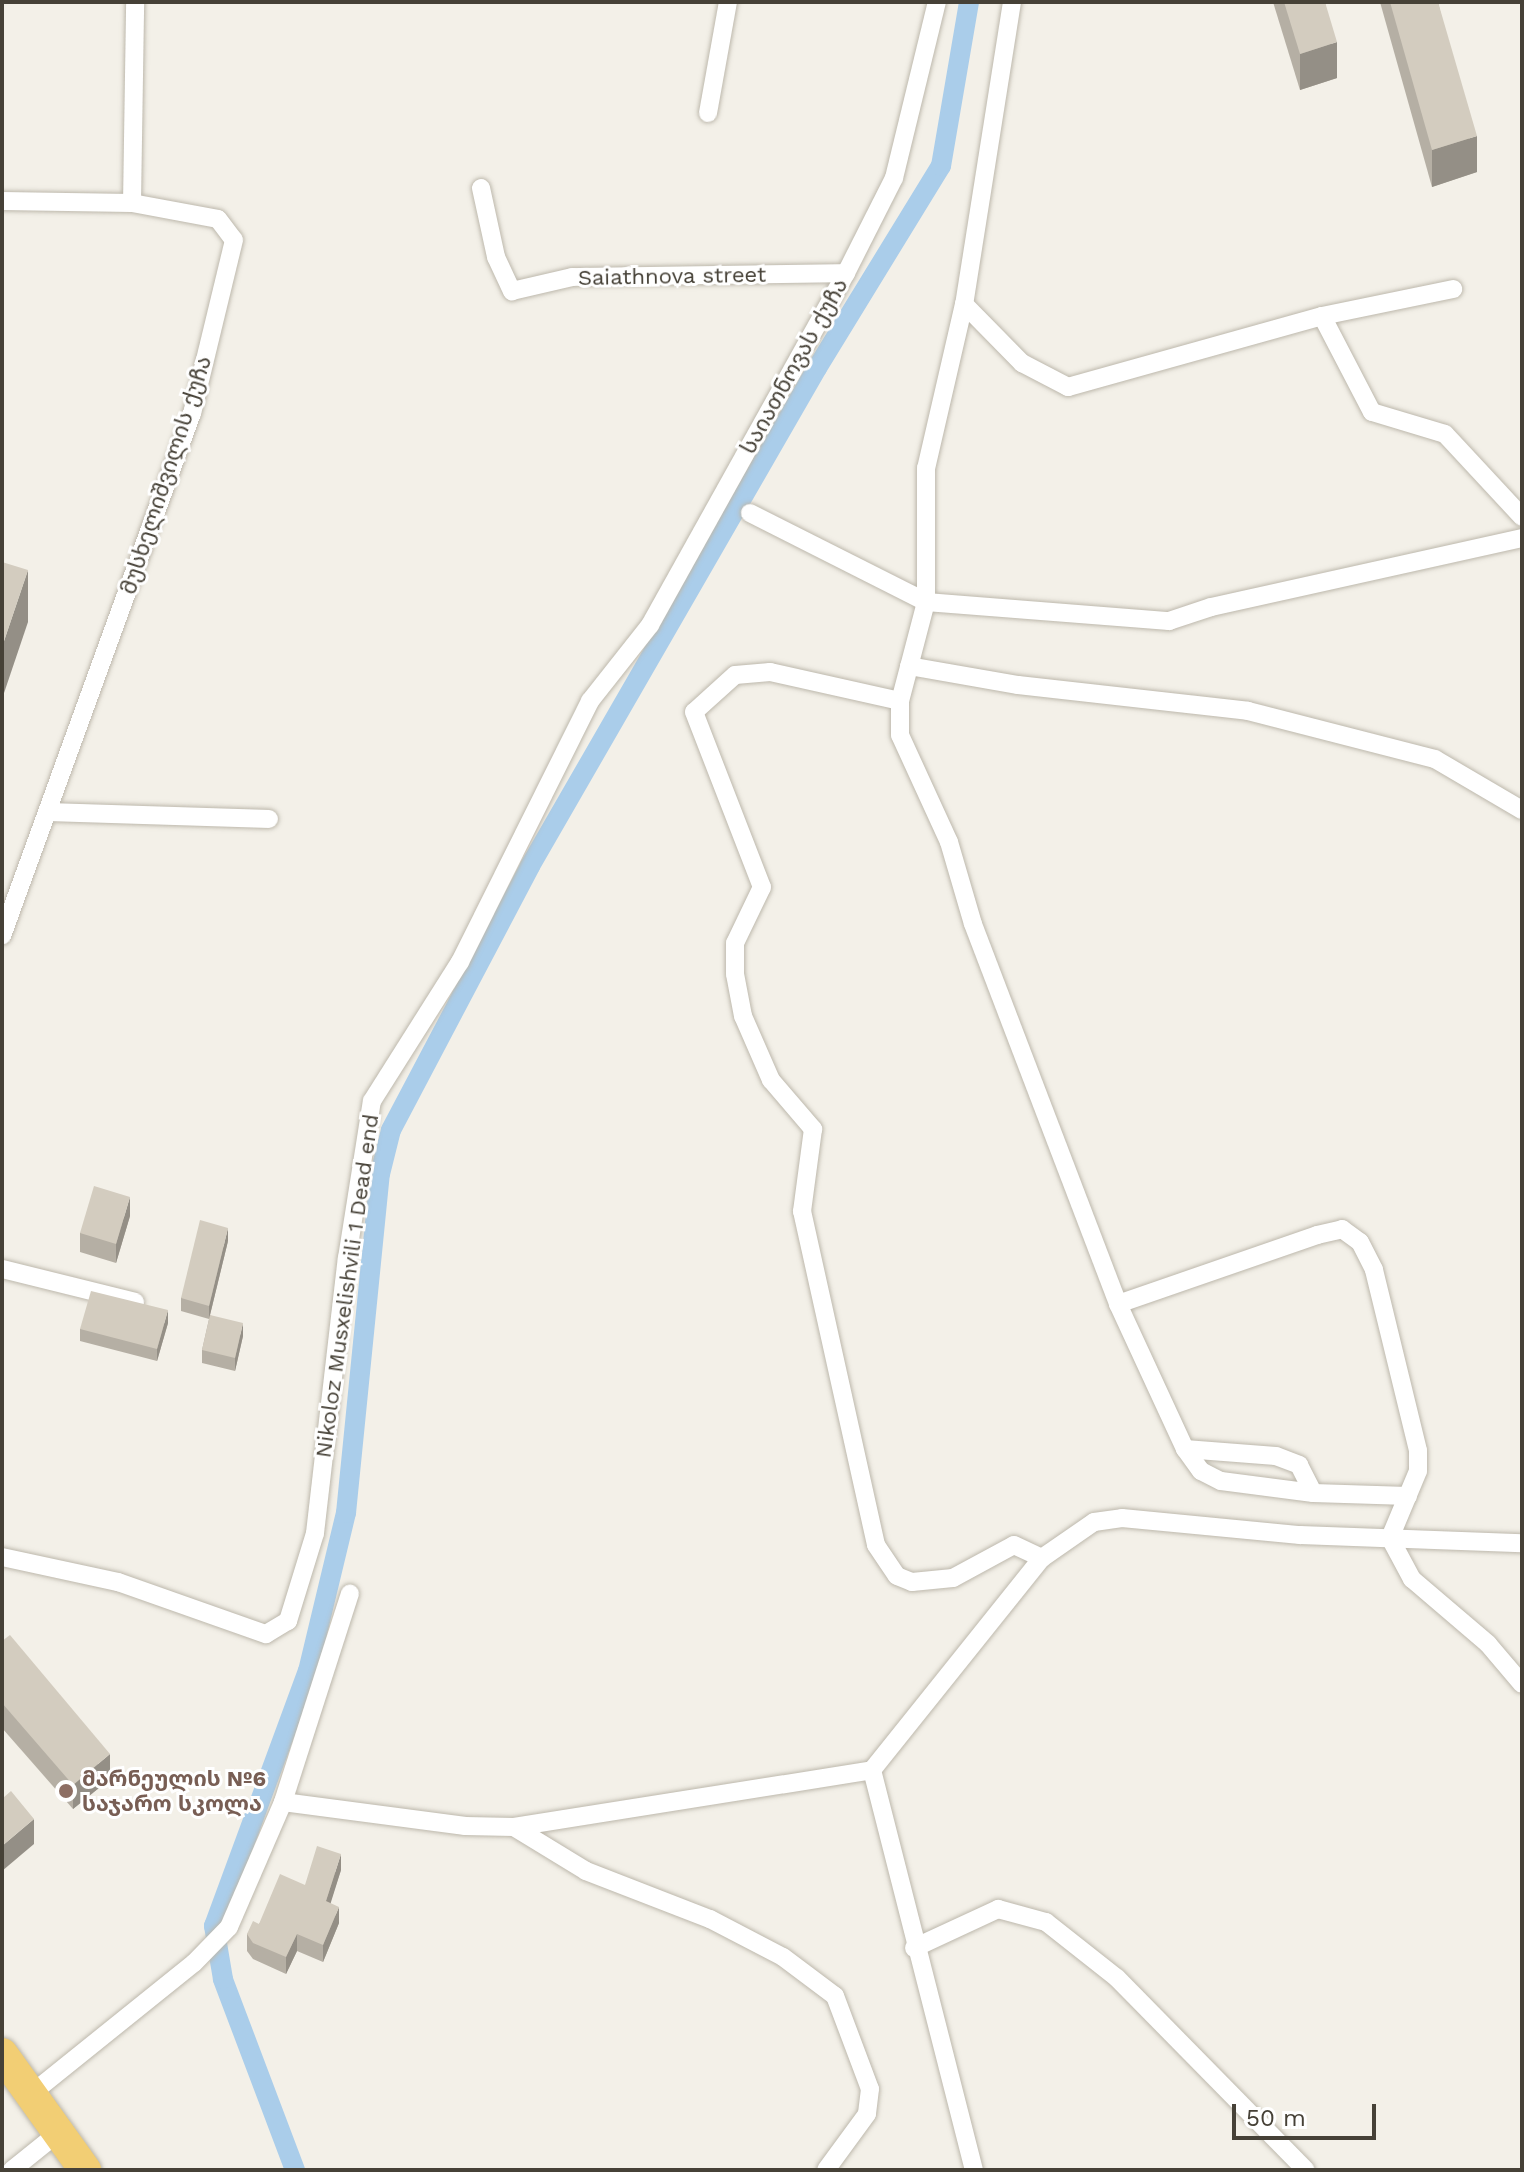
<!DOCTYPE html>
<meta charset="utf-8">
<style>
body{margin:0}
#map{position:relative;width:1524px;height:2172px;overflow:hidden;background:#f3f0e8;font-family:"Work Sans","Noto Sans Georgian",sans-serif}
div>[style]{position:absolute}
.canal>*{height:20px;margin:-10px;padding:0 10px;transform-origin:10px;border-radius:10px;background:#aacdea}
.roads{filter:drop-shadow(0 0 2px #bdb8ac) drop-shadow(0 0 2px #bdb8ac)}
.street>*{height:18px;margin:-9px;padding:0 9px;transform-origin:9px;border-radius:9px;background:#fff}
.highway>*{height:32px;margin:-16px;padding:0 16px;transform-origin:16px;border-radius:16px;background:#f2ce74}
.wall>*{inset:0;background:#b5afa4}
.shaded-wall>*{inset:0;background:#948f86}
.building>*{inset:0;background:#d3ccbf}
.dots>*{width:22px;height:22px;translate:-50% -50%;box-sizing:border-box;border:4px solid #fff;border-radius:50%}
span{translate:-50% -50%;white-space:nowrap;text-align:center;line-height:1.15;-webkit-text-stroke:6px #fff;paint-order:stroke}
.street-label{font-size:22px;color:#464137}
.education-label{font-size:22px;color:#785e54;font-weight:700}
.left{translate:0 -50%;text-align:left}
.frame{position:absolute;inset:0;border:4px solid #464137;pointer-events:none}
.scale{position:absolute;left:1232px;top:2104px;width:144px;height:36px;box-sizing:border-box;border:4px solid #464137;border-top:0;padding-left:10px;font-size:24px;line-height:28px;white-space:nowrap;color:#464137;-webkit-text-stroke:6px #fff;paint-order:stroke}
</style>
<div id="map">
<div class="canal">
<div style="left:295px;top:2170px;width:204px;rotate:-110.7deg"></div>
<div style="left:223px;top:1979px;width:54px;rotate:-99.6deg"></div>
<div style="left:214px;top:1926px;width:272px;rotate:-69.8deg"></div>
<div style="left:308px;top:1671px;width:163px;rotate:-76.5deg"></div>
<div style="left:346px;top:1513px;width:341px;rotate:-84.3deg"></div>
<div style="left:380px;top:1174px;width:45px;rotate:-76deg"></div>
<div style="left:391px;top:1130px;width:298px;rotate:-62.2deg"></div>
<div style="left:530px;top:866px;width:575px;rotate:-60.04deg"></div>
<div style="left:817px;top:368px;width:237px;rotate:-58.5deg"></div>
<div style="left:941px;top:166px;width:166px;rotate:-80.3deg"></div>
</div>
<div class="roads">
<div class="street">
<div style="left:1012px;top:2px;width:306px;rotate:99deg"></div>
<div style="left:964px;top:304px;width:168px;rotate:103deg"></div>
<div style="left:926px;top:468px;width:134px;rotate:90deg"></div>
<div style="left:926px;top:602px;width:102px;rotate:104.7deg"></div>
<div style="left:900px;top:701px;width:34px;rotate:90deg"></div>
<div style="left:900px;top:735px;width:118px;rotate:65.4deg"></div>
<div style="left:949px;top:842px;width:85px;rotate:73.7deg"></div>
<div style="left:973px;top:924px;width:407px;rotate:69.1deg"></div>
<div style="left:1118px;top:1304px;width:211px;rotate:-19.1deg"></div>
<div style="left:1317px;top:1235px;width:26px;rotate:-13deg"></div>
<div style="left:1342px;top:1229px;width:22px;rotate:36deg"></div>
<div style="left:1360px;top:1242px;width:31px;rotate:63deg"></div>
<div style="left:1374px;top:1270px;width:186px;rotate:76.3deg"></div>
<div style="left:1418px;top:1451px;width:20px;rotate:90deg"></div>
<div style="left:1418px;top:1471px;width:73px;rotate:112.7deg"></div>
<div style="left:1390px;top:1538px;width:47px;rotate:61.8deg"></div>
<div style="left:1412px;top:1579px;width:100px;rotate:40.5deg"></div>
<div style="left:1488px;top:1644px;width:52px;rotate:49.6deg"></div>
<div style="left:708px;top:113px;width:113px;rotate:-79.8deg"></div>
<div style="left:481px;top:188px;width:71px;rotate:77.7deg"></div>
<div style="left:496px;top:257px;width:38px;rotate:65deg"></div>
<div style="left:512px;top:291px;width:62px;rotate:-13.1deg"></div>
<div style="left:572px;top:277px;width:274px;rotate:-0.8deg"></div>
<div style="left:2px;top:201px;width:130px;rotate:0.9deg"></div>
<div style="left:132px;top:203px;width:87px;rotate:10.5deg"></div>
<div style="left:218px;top:219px;width:26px;rotate:53deg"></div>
<div style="left:234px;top:240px;width:178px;rotate:103.6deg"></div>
<div style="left:192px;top:413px;width:556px;rotate:109.97deg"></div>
<div style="left:132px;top:203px;width:201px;rotate:-89.1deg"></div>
<div style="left:964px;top:304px;width:83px;rotate:45.5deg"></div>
<div style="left:1022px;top:363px;width:52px;rotate:27.6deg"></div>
<div style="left:1068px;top:387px;width:264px;rotate:-15.6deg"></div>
<div style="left:1322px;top:316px;width:134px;rotate:-11.6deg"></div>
<div style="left:1322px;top:316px;width:108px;rotate:62.5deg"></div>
<div style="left:1372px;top:412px;width:76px;rotate:16.8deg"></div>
<div style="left:1445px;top:434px;width:113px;rotate:47.1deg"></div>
<div style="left:750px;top:513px;width:197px;rotate:26.8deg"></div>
<div style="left:926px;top:602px;width:244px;rotate:4.5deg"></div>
<div style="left:1169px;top:621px;width:44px;rotate:-18.4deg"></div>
<div style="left:1211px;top:607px;width:319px;rotate:-12.5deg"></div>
<div style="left:909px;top:666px;width:111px;rotate:9.9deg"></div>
<div style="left:1018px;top:685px;width:231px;rotate:6.4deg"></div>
<div style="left:1248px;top:711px;width:193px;rotate:14.4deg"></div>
<div style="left:1435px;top:759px;width:101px;rotate:30.4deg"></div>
<div style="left:900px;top:701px;width:133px;rotate:-167.4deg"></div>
<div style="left:770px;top:672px;width:35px;rotate:175deg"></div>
<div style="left:735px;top:675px;width:55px;rotate:137.9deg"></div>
<div style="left:694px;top:712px;width:188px;rotate:68.8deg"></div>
<div style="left:762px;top:887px;width:62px;rotate:115.7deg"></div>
<div style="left:735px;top:943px;width:31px;rotate:90deg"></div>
<div style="left:735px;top:974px;width:43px;rotate:79.2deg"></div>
<div style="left:743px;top:1016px;width:70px;rotate:66.4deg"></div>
<div style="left:771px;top:1080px;width:65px;rotate:49.4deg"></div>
<div style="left:813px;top:1129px;width:83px;rotate:97.6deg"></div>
<div style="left:802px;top:1211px;width:342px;rotate:77.5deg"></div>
<div style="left:876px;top:1545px;width:37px;rotate:56deg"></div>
<div style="left:897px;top:1576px;width:16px;rotate:22deg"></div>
<div style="left:912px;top:1582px;width:41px;rotate:-5.6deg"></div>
<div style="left:953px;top:1578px;width:69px;rotate:-28.4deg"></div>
<div style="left:1014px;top:1545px;width:31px;rotate:25deg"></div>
<div style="left:49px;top:812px;width:220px;rotate:1.8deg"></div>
<div style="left:2px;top:1269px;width:137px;rotate:13.9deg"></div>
<div style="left:1118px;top:1304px;width:160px;rotate:65.2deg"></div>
<div style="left:1185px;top:1449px;width:27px;rotate:54deg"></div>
<div style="left:1201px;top:1471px;width:22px;rotate:27deg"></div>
<div style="left:1221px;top:1481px;width:93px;rotate:7.4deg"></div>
<div style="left:1313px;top:1493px;width:95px;rotate:1.8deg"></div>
<div style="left:1185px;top:1449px;width:91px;rotate:4.4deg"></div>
<div style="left:1276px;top:1456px;width:25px;rotate:21deg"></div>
<div style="left:1299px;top:1465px;width:31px;rotate:63deg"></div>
<div style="left:2px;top:1557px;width:119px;rotate:12.2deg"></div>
<div style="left:118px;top:1582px;width:157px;rotate:19.4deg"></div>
<div style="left:266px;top:1634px;width:26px;rotate:-31deg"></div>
<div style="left:288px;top:1621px;width:92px;rotate:-72.9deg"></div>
<div style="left:315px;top:1533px;width:277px;rotate:-83.4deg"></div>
<div style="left:347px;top:1258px;width:159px;rotate:-81deg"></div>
<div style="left:372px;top:1101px;width:165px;rotate:-57.7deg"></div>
<div style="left:460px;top:962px;width:292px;rotate:-63.5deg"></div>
<div style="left:590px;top:701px;width:97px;rotate:-51.7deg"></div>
<div style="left:650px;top:625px;width:403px;rotate:-60.9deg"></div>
<div style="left:846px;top:273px;width:106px;rotate:-63.2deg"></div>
<div style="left:894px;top:178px;width:181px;rotate:-76.3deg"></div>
<div style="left:872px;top:1770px;width:413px;rotate:75.7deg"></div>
<div style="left:283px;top:1802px;width:184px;rotate:7.5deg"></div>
<div style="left:465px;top:1826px;width:49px;rotate:1.2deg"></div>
<div style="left:514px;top:1827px;width:363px;rotate:-9deg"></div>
<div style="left:872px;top:1770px;width:272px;rotate:-51.3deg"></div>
<div style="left:1042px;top:1558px;width:63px;rotate:-34.7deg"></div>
<div style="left:1094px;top:1522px;width:28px;rotate:-8deg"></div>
<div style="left:1122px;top:1518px;width:179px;rotate:5.5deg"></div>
<div style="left:1300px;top:1535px;width:222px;rotate:2.1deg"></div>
<div style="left:514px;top:1827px;width:84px;rotate:31.4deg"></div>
<div style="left:586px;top:1871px;width:133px;rotate:21.2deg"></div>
<div style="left:710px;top:1919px;width:82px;rotate:27.5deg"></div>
<div style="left:783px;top:1957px;width:65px;rotate:36.9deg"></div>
<div style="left:835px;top:1996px;width:99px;rotate:69.4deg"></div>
<div style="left:870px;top:2089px;width:25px;rotate:97deg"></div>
<div style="left:867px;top:2114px;width:69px;rotate:126.2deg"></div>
<div style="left:914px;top:1948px;width:93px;rotate:-24.9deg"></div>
<div style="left:998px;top:1909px;width:50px;rotate:15.2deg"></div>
<div style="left:1046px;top:1922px;width:90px;rotate:38.3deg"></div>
<div style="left:1117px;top:1978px;width:269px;rotate:45.5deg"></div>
<div style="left:31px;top:2094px;width:209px;rotate:-38.8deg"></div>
<div style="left:194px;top:1963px;width:50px;rotate:-45.8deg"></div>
<div style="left:229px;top:1927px;width:136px;rotate:-66.6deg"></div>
<div style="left:283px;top:1802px;width:219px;rotate:-72.2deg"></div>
<div style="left:12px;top:2170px;width:59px;rotate:-38.8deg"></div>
</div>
<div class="highway">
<div style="left:2px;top:2054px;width:143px;rotate:54.4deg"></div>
</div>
</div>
<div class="wall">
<div style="clip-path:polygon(1273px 2px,1325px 2px,1337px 78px,1300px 90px)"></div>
<div style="clip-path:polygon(1380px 2px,1438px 2px,1477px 172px,1432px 187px)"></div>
<div style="clip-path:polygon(130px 1216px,116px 1263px,80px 1252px,80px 1233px)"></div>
<div style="clip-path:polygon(228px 1241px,210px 1315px,243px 1336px,235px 1371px,202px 1363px,202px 1350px,209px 1319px,181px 1311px,181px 1298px)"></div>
<div style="clip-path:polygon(168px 1323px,157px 1361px,80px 1341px,80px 1329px)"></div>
<div style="clip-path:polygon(2px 1641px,110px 1779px,73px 1809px,2px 1728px)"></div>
<div style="clip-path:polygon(341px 1870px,330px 1903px,339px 1923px,323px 1962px,297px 1951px,286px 1974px,253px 1959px,247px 1951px,247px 1934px,305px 1885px)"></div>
</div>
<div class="shaded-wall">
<div style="clip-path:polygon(1337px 42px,1337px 78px,1300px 90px,1300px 54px)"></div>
<div style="clip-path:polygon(1477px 136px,1477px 172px,1432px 187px,1432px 150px)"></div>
<div style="clip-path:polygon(28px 570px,28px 622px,2px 699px,2px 647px)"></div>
<div style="clip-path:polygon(130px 1197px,130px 1216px,116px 1263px,116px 1244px)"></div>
<div style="clip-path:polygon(228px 1228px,228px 1241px,209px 1319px,209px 1306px)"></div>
<div style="clip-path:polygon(168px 1310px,168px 1323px,157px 1361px,157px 1349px)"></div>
<div style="clip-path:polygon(243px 1323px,243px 1336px,235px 1371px,235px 1358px)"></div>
<div style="clip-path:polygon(110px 1754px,110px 1779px,73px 1809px,73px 1785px)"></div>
<div style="clip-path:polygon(34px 1819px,34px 1844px,2px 1871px,2px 1846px)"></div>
<div style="clip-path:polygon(341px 1854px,341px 1870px,326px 1918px,326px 1901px)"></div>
<div style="clip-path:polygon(339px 1907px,339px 1923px,323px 1962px,323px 1945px)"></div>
<div style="clip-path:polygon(297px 1934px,297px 1951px,286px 1974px,286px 1957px)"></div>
</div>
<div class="building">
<div style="clip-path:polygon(1284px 2px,1325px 2px,1337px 42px,1300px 54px)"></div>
<div style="clip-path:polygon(1390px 2px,1438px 2px,1477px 136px,1432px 150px)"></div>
<div style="clip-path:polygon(2px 562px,28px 570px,2px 647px)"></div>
<div style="clip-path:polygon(94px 1186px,130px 1197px,116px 1244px,80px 1233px)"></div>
<div style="clip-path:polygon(200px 1220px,228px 1228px,209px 1306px,181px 1298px)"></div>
<div style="clip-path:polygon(91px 1291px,168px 1310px,157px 1349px,80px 1329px)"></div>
<div style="clip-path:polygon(210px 1315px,243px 1323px,235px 1358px,202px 1350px)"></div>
<div style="clip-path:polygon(10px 1635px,110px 1754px,73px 1785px,2px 1703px,2px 1641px)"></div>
<div style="clip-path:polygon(11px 1791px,34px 1819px,2px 1846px,2px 1796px,3px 1798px)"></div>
<div style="clip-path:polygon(317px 1846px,341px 1854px,326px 1901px,339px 1907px,323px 1945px,297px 1934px,286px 1957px,253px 1943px,247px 1934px,253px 1921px,259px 1924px,280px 1874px,305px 1885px)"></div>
</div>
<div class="dots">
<div style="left:66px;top:1791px;background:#8d6e63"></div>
</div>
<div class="street-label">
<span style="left:672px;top:276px;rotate:-1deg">Saiathnova street</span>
<span style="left:794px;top:366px;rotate:-61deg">საიათნოვას ქუჩა</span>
<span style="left:166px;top:475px;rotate:-72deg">მუსხელიშვილის ქუჩა</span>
<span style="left:347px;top:1286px;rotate:-82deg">Nikoloz Musxelishvili 1 Dead end</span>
</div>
<div class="education-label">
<span class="left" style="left:82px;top:1791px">მარნეულის №6<br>საჯარო სკოლა</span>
</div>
<div class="frame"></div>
<div class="scale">50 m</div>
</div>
